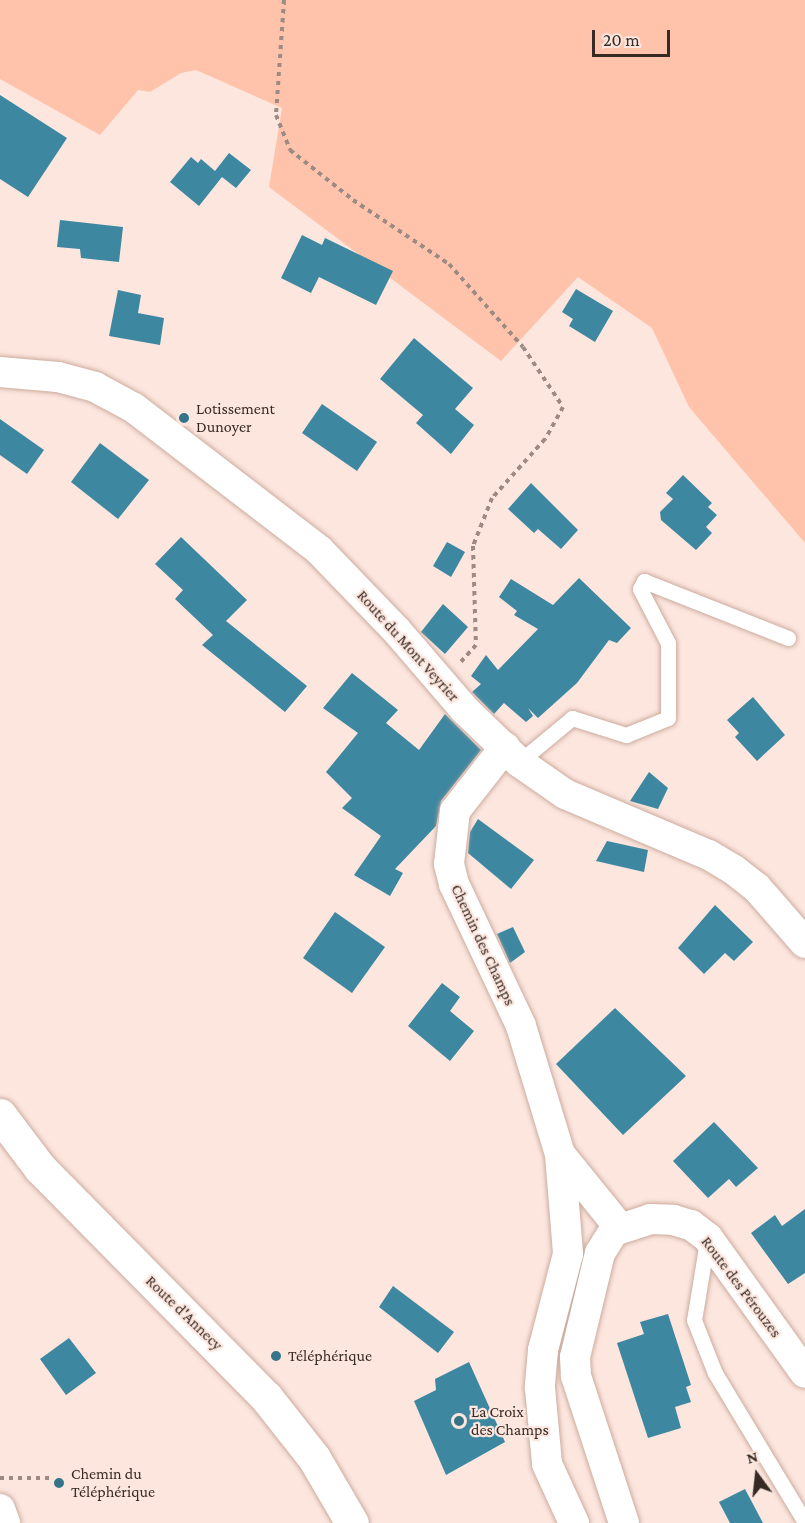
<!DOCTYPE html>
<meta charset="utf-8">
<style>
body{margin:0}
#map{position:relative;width:805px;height:1523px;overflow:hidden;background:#fce6de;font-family:"Crimson Pro",serif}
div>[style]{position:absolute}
.green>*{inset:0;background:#ffc3ac}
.building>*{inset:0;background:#3d87a0}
.path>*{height:4px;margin-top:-2px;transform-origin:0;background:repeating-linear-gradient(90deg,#9c8a83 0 4.5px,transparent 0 9px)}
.roads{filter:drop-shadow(0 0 2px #cdab9e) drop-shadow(0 0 2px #cdab9e)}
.lane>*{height:15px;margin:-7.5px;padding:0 7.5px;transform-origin:7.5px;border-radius:7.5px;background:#fff}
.street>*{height:30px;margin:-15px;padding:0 15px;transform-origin:15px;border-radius:15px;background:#fff}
.secondary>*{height:33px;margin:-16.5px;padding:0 16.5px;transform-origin:16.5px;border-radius:16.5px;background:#fff}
.dots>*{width:16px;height:16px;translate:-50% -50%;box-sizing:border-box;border:3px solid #fce6de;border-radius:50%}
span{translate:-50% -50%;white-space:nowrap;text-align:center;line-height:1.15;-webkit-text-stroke:4.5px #fce6de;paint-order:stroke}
.poi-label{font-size:16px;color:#372a24}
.left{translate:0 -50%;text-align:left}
.street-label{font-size:16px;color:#372a24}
.north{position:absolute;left:727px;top:1445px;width:60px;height:60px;-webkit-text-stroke:4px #fce6de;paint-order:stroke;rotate:345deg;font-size:16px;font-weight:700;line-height:24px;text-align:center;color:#372a24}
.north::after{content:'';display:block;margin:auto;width:21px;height:27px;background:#372a24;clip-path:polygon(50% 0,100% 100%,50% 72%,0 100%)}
.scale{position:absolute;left:592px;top:30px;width:78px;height:27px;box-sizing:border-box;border:3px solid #372a24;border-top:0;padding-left:8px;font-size:18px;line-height:21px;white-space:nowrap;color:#372a24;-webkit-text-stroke:4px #fce6de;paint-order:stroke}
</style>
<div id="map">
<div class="green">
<div style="clip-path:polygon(0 0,805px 0,805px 543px,689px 407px,652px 328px,578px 277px,501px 361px,269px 187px,282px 108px,196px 70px,181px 73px,150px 92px,138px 90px,100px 135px,0 79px)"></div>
</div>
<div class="building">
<div style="clip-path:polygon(0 95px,67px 138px,28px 197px,0 179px)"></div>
<div style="clip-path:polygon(229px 153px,251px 170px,236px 188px,222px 177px,199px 206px,170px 182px,191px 157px,198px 163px,201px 159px,215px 171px)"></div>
<div style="clip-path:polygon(60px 220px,123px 227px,119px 262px,81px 258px,80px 249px,57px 247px)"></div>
<div style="clip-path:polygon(302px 235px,322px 245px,325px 238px,393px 271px,376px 305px,319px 277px,311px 293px,281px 278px)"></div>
<div style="clip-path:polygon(576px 289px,613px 311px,595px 342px,569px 326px,573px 319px,562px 312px)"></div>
<div style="clip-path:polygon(118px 290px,141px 295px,138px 313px,164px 318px,160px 345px,109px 336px)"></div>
<div style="clip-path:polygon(414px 338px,473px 388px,455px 409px,474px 425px,451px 454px,416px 423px,423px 415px,380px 379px)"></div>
<div style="clip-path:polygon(322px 404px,377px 442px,357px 471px,302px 433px)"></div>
<div style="clip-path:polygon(0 419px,44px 450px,27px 474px,0 455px)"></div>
<div style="clip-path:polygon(100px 443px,149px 480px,118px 519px,71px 482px)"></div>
<div style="clip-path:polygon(683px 475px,712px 503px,708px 507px,717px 515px,706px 527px,712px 533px,696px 550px,661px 520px,660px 512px,673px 499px,666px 493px)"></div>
<div style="clip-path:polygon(531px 483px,578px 530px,561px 549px,538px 529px,534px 533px,508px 509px)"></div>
<div style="clip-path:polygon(181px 537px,247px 600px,226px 621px,307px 686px,285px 712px,202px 645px,213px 635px,175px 599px,183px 590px,155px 564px)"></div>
<div style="clip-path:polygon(447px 542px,465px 552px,451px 577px,433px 566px)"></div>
<div style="clip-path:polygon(579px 578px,631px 628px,617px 643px,609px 640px,577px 683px,538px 718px,528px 708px,533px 716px,526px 722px,504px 703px,494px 714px,472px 692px,481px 684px,471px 676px,486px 655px,498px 670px,538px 629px,514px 615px,517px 611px,499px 597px,511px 579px,553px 605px)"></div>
<div style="clip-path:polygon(443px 604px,468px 627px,445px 654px,421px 632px)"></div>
<div style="clip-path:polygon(352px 673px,398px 710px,386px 723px,419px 750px,445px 714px,481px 750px,441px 801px,436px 826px,395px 869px,403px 873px,390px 896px,354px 875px,381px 836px,342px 808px,352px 798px,326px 772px,358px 733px,323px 708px)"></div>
<div style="clip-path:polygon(753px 697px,785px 735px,757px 761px,735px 737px,739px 733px,727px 720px)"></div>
<div style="clip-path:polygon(649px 772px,668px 788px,658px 809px,630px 801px)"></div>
<div style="clip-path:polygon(478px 819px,534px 860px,511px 889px,468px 853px,470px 832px)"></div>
<div style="clip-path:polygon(607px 841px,648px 850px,644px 872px,596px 861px)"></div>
<div style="clip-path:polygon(715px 905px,753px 942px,734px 961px,725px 953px,704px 974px,678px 948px)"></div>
<div style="clip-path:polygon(335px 912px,385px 947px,352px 993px,303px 958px)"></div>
<div style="clip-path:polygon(513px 927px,525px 952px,510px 963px,497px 934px)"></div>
<div style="clip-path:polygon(442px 983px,460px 997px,450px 1011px,474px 1031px,450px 1061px,408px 1026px)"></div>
<div style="clip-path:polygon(615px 1008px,686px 1076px,623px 1135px,556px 1064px)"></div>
<div style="clip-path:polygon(714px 1122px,758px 1168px,736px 1187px,729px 1179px,708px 1198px,673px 1161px)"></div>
<div style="clip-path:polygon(805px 1209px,805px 1273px,788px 1284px,751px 1233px,775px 1215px,782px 1226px)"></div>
<div style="clip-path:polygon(393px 1286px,454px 1332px,438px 1353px,379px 1307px)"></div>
<div style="clip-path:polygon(668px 1314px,691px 1385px,686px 1387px,691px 1402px,675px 1407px,681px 1428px,648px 1438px,617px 1343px,644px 1334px,640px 1322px)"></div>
<div style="clip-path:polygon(69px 1338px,96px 1373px,66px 1395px,40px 1359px)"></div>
<div style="clip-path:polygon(469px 1362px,505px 1442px,446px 1475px,414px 1401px,436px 1390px,435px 1379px)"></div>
<div style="clip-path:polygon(745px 1489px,763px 1523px,730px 1523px,719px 1502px)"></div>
</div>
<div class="path">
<div style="left:284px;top:0;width:115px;rotate:94deg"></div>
<div style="left:276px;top:115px;width:38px;rotate:68deg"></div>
<div style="left:290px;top:150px;width:80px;rotate:38.4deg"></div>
<div style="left:353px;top:200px;width:115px;rotate:33.7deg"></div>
<div style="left:449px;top:264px;width:111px;rotate:48.3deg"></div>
<div style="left:523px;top:347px;width:72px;rotate:56.3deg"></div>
<div style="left:563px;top:407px;width:37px;rotate:119deg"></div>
<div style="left:545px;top:439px;width:79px;rotate:131.9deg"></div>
<div style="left:492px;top:498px;width:52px;rotate:111.6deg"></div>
<div style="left:473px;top:546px;width:99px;rotate:88.3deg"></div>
<div style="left:476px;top:645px;width:24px;rotate:132deg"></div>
<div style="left:0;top:1478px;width:50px"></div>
</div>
<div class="roads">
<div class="lane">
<div style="left:519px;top:762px;width:69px;rotate:-39.7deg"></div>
<div style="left:572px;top:718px;width:57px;rotate:17.5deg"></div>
<div style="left:626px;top:735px;width:45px;rotate:-22deg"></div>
<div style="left:668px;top:718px;width:75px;rotate:-90deg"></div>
<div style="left:668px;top:643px;width:61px;rotate:-117.4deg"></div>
<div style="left:640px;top:589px;width:9px;rotate:-63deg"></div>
<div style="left:644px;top:581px;width:155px;rotate:21.6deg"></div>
<div style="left:707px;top:1241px;width:80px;rotate:99.3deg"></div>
<div style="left:694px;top:1320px;width:57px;rotate:68.4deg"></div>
<div style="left:715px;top:1373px;width:174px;rotate:58.9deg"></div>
</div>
<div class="street">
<div style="left:0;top:372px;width:58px;rotate:4.9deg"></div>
<div style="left:58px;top:377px;width:38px;rotate:15deg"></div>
<div style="left:95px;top:387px;width:44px;rotate:28.3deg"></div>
<div style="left:134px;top:408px;width:233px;rotate:37.5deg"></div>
<div style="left:319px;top:550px;width:112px;rotate:46.1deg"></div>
<div style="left:397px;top:631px;width:104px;rotate:49.3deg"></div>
<div style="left:465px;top:710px;width:75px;rotate:43.9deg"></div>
<div style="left:519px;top:762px;width:56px;rotate:34.8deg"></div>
<div style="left:565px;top:794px;width:156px;rotate:23deg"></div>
<div style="left:709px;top:855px;width:29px;rotate:31deg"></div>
<div style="left:734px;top:870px;width:29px;rotate:38deg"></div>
<div style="left:757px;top:888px;width:73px;rotate:48.9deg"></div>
<div style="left:505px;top:747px;width:81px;rotate:128deg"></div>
<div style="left:455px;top:811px;width:53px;rotate:96.5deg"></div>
<div style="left:449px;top:864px;width:21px;rotate:76deg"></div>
<div style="left:454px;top:884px;width:157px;rotate:64.7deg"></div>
<div style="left:521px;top:1026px;width:134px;rotate:73.1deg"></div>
<div style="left:560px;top:1154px;width:100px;rotate:85.4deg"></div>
<div style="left:568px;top:1254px;width:99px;rotate:104.6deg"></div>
<div style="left:543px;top:1350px;width:38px;rotate:95deg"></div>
<div style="left:540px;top:1388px;width:76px;rotate:84.7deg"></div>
<div style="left:547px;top:1464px;width:65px;rotate:65.4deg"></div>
<div style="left:560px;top:1154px;width:95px;rotate:51deg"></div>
<div style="left:0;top:1509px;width:15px;rotate:70deg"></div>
<div style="left:624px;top:1523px;width:155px;rotate:-108.1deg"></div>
<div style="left:576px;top:1376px;width:19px;rotate:-93deg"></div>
<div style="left:575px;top:1357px;width:107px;rotate:-76.5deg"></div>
<div style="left:600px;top:1253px;width:26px;rotate:-58deg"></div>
<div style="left:614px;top:1231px;width:38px;rotate:-18deg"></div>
<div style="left:650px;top:1219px;width:23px;rotate:2deg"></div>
<div style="left:673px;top:1220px;width:19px;rotate:16deg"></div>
<div style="left:691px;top:1225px;width:21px;rotate:37deg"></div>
<div style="left:708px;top:1238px;width:166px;rotate:54.3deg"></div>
</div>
<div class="secondary">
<div style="left:0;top:1115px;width:66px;rotate:53deg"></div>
<div style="left:40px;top:1168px;width:322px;rotate:45.4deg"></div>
<div style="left:266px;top:1397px;width:78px;rotate:51.8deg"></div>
<div style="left:314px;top:1458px;width:75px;rotate:59.7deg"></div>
</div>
</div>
<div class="dots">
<div style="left:184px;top:418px;background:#347388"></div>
<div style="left:276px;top:1356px;background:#347388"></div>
<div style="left:459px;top:1421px;background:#347388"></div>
<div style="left:59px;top:1483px;background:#347388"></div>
</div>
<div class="poi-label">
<span class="left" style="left:196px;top:418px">Lotissement<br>Dunoyer</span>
<span class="left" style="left:288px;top:1356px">Téléphérique</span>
<span class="left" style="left:471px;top:1421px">La Croix<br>des Champs</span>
<span class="left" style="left:71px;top:1483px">Chemin du<br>Téléphérique</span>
</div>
<div class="street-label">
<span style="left:408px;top:646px;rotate:48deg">Route du Mont Veyrier</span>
<span style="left:483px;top:945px;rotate:65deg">Chemin des Champs</span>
<span style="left:741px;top:1287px;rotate:53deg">Route des Pérouzes</span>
<span style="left:184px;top:1313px;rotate:44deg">Route d'Annecy</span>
</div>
<div class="north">N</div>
<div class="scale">20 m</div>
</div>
